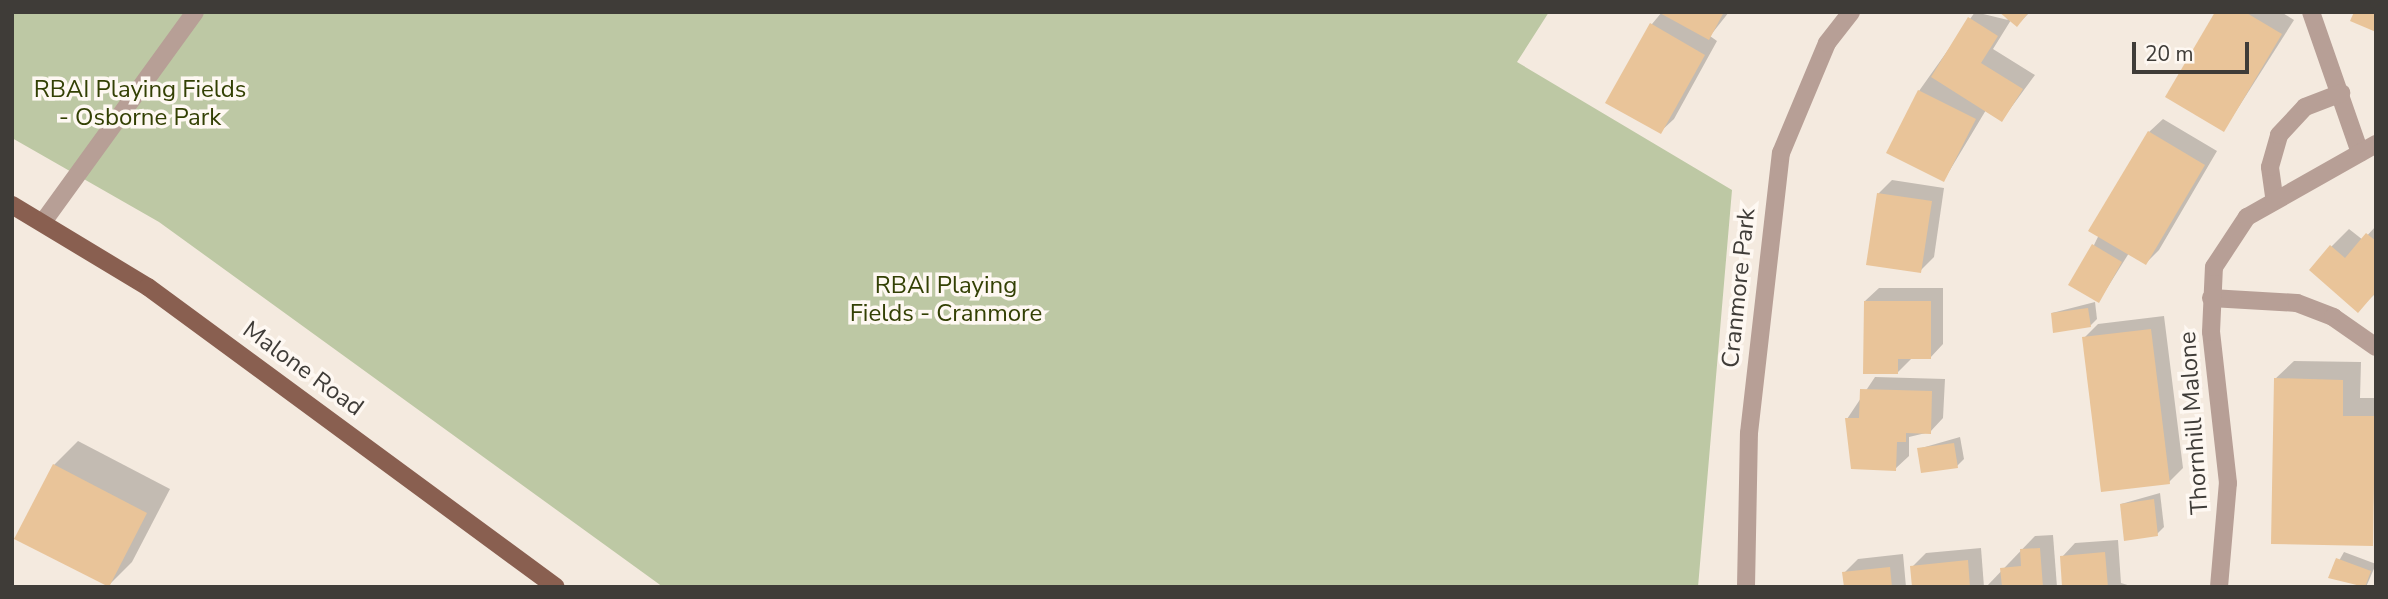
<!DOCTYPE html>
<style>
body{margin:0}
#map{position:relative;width:2388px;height:599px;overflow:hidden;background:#f4eadf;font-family:"Nunito Sans",sans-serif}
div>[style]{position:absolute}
.green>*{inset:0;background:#bdc8a4}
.shadow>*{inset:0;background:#0003}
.building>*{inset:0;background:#e9c499}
.minor>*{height:18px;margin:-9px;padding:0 9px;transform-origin:9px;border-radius:9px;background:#b79f96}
.major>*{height:18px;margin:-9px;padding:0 9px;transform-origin:9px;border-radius:9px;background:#895f50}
span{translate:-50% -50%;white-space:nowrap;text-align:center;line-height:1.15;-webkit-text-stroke:7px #fef8f2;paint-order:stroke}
.park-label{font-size:24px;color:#334004}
.street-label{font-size:24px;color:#3f3c38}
.frame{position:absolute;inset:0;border:14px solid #3f3c38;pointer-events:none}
.scale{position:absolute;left:2132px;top:42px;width:117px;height:32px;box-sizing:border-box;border:4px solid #3f3c38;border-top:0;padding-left:9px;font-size:21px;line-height:24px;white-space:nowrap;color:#3f3c38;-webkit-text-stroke:5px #fef8f2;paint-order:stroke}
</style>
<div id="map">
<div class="green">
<div style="clip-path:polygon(12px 12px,1549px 12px,1517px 62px,1732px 190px,1698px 587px,663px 587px,159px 222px,12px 138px)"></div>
</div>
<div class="shadow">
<div style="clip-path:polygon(1729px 12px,1710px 36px,1717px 41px,1674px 119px,1660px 132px,1652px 24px,1662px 12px)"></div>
<div style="clip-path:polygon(1975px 12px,2008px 20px,2002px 12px,2030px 12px,2017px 25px,2011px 20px,1993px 49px,2035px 75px,2002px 120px,1986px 110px,1944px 180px,1888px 152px,1919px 91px)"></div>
<div style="clip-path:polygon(2217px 12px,2281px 12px,2294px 20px,2224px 130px)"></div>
<div style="clip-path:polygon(2163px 119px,2217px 151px,2159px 250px,2146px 263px,2129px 253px,2099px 301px,2094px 245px,2149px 132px)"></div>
<div style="clip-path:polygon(1892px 180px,1944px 188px,1934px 257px,1920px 271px,1878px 194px)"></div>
<div style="clip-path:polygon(2376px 226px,2376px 293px,2358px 310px,2331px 247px,2349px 229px,2363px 240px)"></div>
<div style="clip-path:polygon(1879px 288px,1943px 288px,1943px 344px,1930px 358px,1912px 358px,1898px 372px,1865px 301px)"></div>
<div style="clip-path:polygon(2095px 302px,2097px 319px,2090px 326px,2052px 313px)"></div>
<div style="clip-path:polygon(2164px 316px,2183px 468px,2169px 482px,2084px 338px,2098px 324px)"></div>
<div style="clip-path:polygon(2294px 361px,2361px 362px,2360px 398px,2376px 398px,2372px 545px,2275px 379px)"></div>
<div style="clip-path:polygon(1875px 377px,1945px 379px,1943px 418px,1930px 432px,1909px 437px,1909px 456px,1895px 469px,1847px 419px)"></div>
<div style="clip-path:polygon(1960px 437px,1964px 459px,1957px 466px,1918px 449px)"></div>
<div style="clip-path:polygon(78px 441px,170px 489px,132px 562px,108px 586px,54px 465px)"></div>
<div style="clip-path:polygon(2160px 493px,2164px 527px,2157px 534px,2121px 504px)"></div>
<div style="clip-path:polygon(2053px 535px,2057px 587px,1986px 587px,2035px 536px)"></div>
<div style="clip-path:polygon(2118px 540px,2121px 583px,2134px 587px,2064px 587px,2062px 557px,2075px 543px)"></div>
<div style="clip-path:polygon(1981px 548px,1984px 587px,1914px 587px,1912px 567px,1926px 553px)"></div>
<div style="clip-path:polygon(2344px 552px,2376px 564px,2366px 587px,2330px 577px)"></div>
<div style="clip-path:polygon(1903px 554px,1906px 587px,1844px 587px,1844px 573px,1858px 559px)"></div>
</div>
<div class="building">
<div style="clip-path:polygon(1658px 12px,1724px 12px,1709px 40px)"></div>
<div style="clip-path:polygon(1999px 12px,2029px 12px,2017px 27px)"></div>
<div style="clip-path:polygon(2215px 12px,2245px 12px,2282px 34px,2224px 132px,2165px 97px)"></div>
<div style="clip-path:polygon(2354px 12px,2376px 12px,2376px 32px,2350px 21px)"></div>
<div style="clip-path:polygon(1968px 17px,1998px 36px,1981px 63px,2023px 89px,2002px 122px,1931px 77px)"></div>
<div style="clip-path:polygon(1650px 23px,1705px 55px,1661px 134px,1605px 103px)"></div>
<div style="clip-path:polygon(1918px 90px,1976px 119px,1944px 182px,1886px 153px)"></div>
<div style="clip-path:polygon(2148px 131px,2205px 165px,2146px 265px,2088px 231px)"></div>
<div style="clip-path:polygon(1877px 193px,1932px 201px,1921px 273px,1866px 265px)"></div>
<div style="clip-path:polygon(2366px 233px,2376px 241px,2376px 292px,2358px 313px,2309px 270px,2330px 245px,2345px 258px)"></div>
<div style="clip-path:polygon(2092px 244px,2122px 262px,2099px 303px,2068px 285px)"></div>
<div style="clip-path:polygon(1864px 301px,1931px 301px,1931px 359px,1898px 359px,1898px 374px,1863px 374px)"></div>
<div style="clip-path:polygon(2088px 308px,2091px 327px,2053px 333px,2051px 313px)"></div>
<div style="clip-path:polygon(2151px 329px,2170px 484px,2101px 492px,2082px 337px)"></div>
<div style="clip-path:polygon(2274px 378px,2343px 380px,2343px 416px,2375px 416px,2373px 546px,2271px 544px)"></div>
<div style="clip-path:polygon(1860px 389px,1932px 391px,1931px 434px,1906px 433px,1906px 442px,1897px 442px,1896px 471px,1851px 469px,1845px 418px,1859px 418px)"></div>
<div style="clip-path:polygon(1954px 443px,1958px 468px,1921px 473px,1917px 448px)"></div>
<div style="clip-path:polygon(53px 464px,147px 513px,109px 587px,14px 539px)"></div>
<div style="clip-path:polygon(2154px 499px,2158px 536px,2124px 541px,2120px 504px)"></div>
<div style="clip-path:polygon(2040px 548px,2043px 587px,2002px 587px,2000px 568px,2021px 566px,2020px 549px)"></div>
<div style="clip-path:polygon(2105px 552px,2108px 587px,2062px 587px,2060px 556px)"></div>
<div style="clip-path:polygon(2336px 558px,2371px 571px,2365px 587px,2328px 578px)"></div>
<div style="clip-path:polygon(1968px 560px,1970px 587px,1912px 587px,1910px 566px)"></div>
<div style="clip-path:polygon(1890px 567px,1892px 587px,1844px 587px,1842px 572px)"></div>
</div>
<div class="minor">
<div style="left:2311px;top:12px;width:149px;rotate:70.8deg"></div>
<div style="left:2274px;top:196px;width:29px;rotate:-98deg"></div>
<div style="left:2270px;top:167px;width:33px;rotate:-74deg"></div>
<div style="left:2279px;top:135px;width:38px;rotate:-47deg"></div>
<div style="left:2305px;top:107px;width:39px;rotate:-21deg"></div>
<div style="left:43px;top:222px;width:259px;rotate:-54.1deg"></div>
<div style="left:2211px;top:298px;width:86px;rotate:3.3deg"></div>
<div style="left:2297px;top:303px;width:39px;rotate:21deg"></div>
<div style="left:2333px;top:317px;width:52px;rotate:34.9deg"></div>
<div style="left:1746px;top:587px;width:154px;rotate:-88.9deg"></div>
<div style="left:1749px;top:433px;width:282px;rotate:-83.5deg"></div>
<div style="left:1781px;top:153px;width:119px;rotate:-67.3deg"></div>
<div style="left:1827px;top:43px;width:39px;rotate:-52deg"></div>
<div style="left:2219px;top:587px;width:104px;rotate:-85.1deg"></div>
<div style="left:2228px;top:483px;width:152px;rotate:-96.4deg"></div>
<div style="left:2211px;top:332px;width:65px;rotate:-87.4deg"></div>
<div style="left:2214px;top:267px;width:60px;rotate:-56.6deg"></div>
<div style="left:2247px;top:217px;width:148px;rotate:-29.5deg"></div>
</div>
<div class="major">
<div style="left:12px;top:205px;width:159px;rotate:31.1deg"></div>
<div style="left:148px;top:287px;width:506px;rotate:36.33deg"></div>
</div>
<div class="park-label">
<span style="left:140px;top:104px">RBAI Playing Fields<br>- Osborne Park</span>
<span style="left:946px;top:300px">RBAI Playing<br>Fields - Cranmore</span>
</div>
<div class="street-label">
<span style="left:1739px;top:288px;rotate:-84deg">Cranmore Park</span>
<span style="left:303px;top:369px;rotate:36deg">Malone Road</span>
<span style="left:2194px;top:423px;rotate:-94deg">Thornhill Malone</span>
</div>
<div class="frame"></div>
<div class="scale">20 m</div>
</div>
